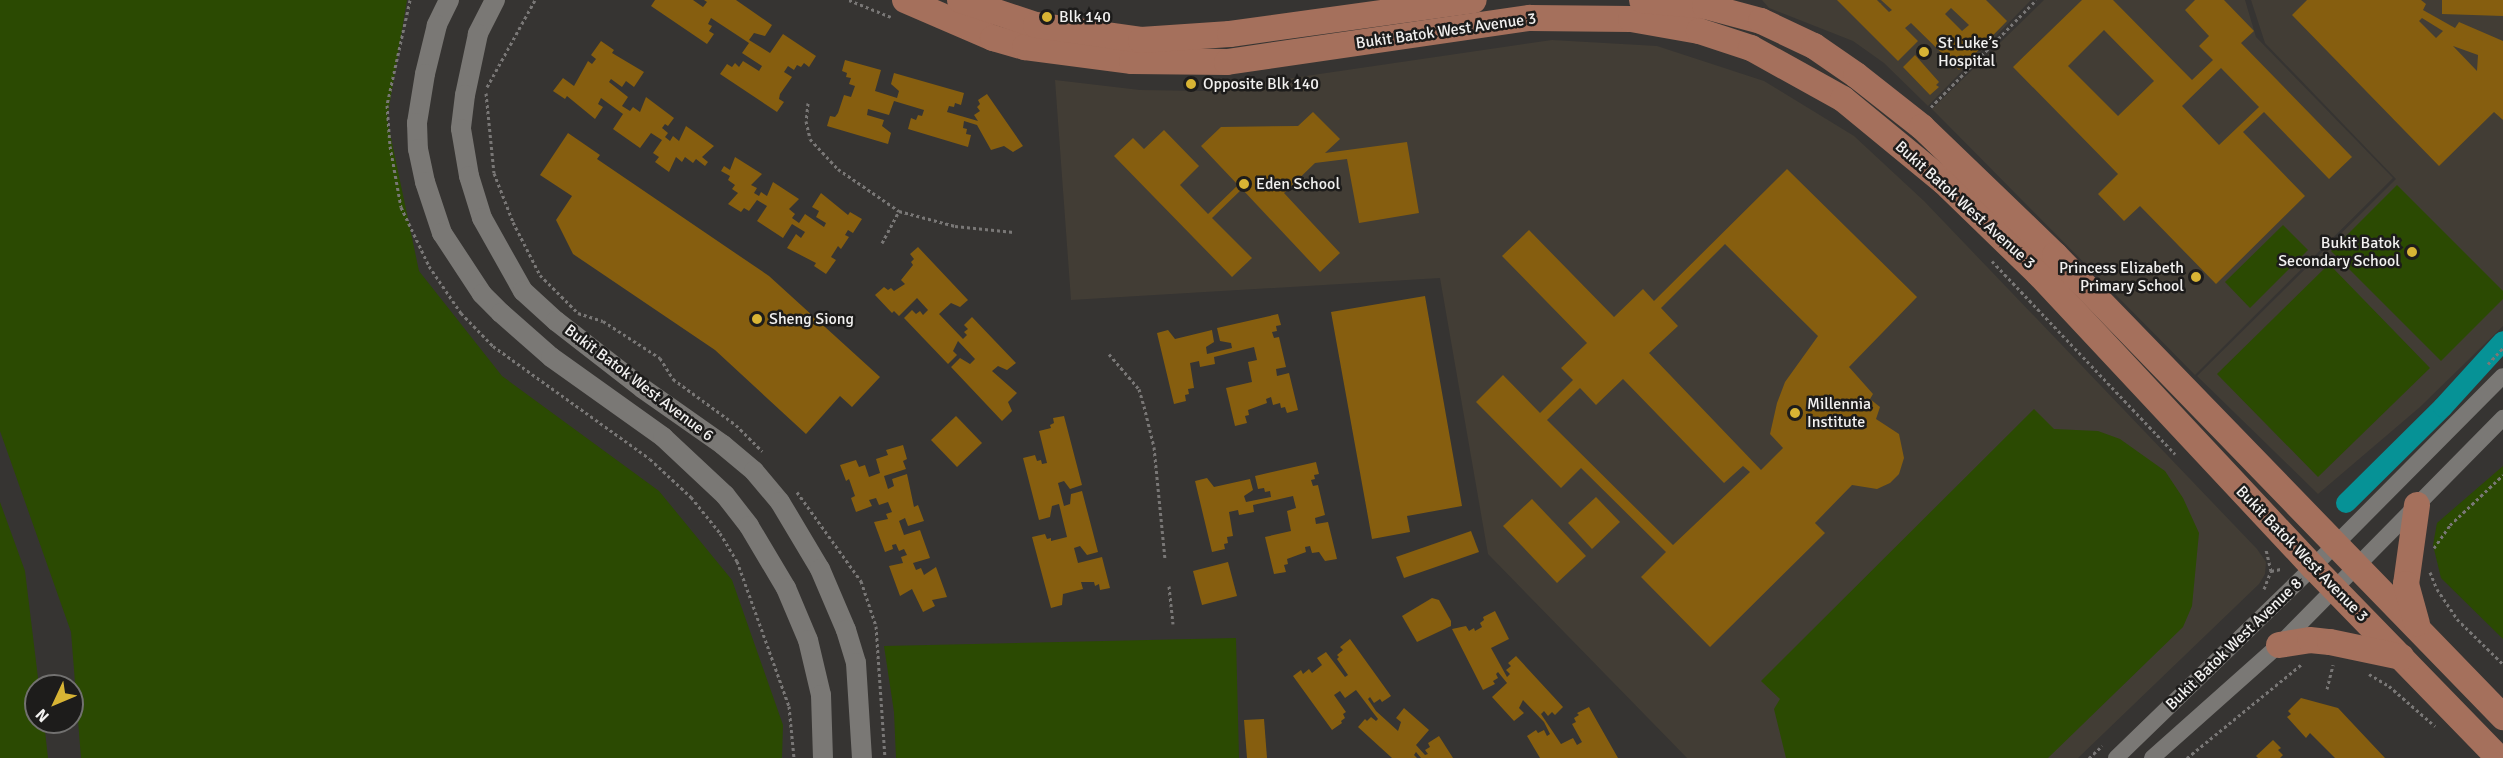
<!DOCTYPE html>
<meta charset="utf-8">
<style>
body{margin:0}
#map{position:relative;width:2503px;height:758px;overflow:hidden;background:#363432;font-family:Signika,sans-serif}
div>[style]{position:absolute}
.built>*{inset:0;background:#423d35}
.green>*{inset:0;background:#2b4a02}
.canal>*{height:20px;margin:-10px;padding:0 10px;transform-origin:10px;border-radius:10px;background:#069296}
.building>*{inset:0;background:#865e0f}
.path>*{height:3px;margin-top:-1.5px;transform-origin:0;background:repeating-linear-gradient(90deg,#797776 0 3px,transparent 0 6px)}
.minor>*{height:16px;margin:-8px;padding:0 8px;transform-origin:8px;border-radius:8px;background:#7a7875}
.tertiary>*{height:20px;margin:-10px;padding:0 10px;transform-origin:10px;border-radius:10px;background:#7a7875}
.primary>*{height:26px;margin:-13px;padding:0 13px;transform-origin:13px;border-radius:13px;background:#a5705c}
.dots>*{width:16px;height:16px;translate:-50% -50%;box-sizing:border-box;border:3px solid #1d1c1b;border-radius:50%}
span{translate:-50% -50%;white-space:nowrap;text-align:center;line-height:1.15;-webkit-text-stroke:5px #1d1c1b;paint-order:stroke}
.poi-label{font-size:16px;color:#f2f1f0}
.left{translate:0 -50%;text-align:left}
.right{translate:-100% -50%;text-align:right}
.street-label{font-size:16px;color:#f2f1f0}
.north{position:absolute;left:24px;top:674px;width:60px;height:60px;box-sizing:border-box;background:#1d1c1b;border:2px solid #727170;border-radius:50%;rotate:226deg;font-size:16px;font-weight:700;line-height:24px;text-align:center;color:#f2f1f0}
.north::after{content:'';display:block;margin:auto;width:21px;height:27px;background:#d8b434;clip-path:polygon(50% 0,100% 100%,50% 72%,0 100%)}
</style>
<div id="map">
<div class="built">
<div style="clip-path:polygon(1762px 0,2031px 0,1928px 106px,1884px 63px,1853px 41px,1769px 8px)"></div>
<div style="clip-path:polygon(2044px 0,2245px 0,2256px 37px,2393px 178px,2195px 375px,1932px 109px)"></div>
<div style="clip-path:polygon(2251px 0,2503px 0,2503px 326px,2420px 407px,2318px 494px,2197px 376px,2396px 179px,2265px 43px)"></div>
<div style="clip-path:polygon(1552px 40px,1657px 46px,1764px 81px,1854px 136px,1924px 201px,2257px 549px,2266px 562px,2265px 574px,2259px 584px,2078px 758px,1687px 758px,1488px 554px,1440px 278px,1071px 300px,1055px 80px,1140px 90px,1203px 91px)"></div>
</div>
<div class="green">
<div style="clip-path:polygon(0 0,407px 0,387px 119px,419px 271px,502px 376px,659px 491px,732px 580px,783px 725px,782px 758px,81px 758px,71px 632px,0 431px)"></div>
<div style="clip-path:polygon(2397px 185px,2503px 291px,2503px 299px,2441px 361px,2331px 251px)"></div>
<div style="clip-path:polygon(2283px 225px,2308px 250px,2250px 308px,2225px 282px)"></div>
<div style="clip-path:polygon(2329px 264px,2430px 368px,2318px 477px,2217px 374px)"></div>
<div style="clip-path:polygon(2034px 409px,2054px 429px,2098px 431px,2120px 439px,2165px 471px,2183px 498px,2199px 533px,2192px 606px,2183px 627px,2048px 758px,1786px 758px,1774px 709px,1780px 699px,1761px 681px)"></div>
<div style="clip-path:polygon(2503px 466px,2503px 639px,2441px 578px,2433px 545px,2437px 523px)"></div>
<div style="clip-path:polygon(0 502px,25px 571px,39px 686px,36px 686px,36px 722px,44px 722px,48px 758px,0 758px)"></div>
<div style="clip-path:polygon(1236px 638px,1239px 758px,896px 758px,894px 712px,884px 646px)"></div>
</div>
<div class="canal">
<div style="left:2346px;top:503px;width:136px;rotate:-44.7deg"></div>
<div style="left:2443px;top:407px;width:89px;rotate:-47.7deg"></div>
</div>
<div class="building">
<div style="clip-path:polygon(655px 0,693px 0,703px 7px,707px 2px,704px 0,736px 0,772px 25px,765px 36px,754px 33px,749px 40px,770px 53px,783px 34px,816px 56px,809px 67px,804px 63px,801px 67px,797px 65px,794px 70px,788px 66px,784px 72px,792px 77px,780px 94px,779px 99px,784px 102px,777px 112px,720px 74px,727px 64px,732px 67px,735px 63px,739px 67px,743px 61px,759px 71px,762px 66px,742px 53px,749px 43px,711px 18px,708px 24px,712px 26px,709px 31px,714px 34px,707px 44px,651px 6px)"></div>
<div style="clip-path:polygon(evenodd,1837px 0,1877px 0,1889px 12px,1892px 10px,1881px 0,1986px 0,2007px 21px,1959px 70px,1911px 23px,1905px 28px,1918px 41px,1898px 61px,1837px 0,1951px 8px,1969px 25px,1962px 31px,1945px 14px,1951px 8px)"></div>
<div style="clip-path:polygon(evenodd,2082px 0,2113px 0,2192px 80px,2213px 60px,2199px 46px,2209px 36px,2185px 10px,2195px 0,2224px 0,2254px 31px,2241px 43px,2352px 157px,2329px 179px,2264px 112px,2243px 132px,2305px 196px,2216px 284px,2140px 206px,2124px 221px,2098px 194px,2118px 174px,2013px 67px,2082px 0,2104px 30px,2154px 81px,2118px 116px,2068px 66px,2104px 30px,2082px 0,2221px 68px,2259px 107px,2219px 145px,2182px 106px,2221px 68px)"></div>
<div style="clip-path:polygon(evenodd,2307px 0,2421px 0,2426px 4px,2423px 10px,2455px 28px,2459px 22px,2503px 41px,2503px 120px,2494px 112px,2439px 166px,2292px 15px,2307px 0,2422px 18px,2443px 31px,2436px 38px,2419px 21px,2422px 18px,2307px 0,2453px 46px,2478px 55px,2477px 71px,2453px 46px)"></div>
<div style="clip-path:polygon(2442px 0,2503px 0,2503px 16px,2442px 14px)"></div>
<div style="clip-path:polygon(601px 41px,614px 50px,612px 53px,644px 72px,634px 87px,626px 81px,622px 87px,611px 79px,609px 82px,628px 97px,622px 106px,630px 111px,633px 107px,640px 112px,646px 97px,674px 118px,668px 126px,665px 124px,662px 128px,668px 133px,665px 137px,670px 141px,673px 136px,679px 141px,686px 126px,714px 146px,702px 157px,708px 162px,705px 166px,696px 159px,693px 163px,685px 157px,682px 162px,676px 157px,669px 172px,655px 162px,659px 157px,653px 153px,662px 140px,651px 133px,640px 148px,613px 129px,623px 114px,601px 98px,598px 104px,603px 107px,595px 119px,567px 96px,565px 99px,553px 91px,563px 78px,574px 86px,588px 61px,592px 64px,596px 59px,591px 55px)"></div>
<div style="clip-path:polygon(1915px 55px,1939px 82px,1936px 85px,1939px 87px,1930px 95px,1903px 67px)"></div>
<div style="clip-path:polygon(845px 60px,881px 70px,875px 91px,897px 98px,899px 91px,891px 84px,894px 73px,964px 93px,961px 105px,955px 103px,954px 107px,949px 106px,947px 112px,978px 121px,974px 115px,980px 111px,977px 107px,980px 104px,978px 100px,987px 94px,1023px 146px,1013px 152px,1004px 146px,991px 150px,977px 125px,964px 121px,963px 128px,967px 129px,966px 134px,971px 135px,968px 147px,908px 129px,911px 118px,916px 120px,918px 115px,922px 116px,924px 110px,894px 101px,889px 115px,868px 109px,867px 115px,884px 120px,882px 126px,891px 133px,888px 144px,827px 126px,830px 116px,835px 117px,838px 113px,844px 95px,851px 97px,855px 86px,849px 84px,851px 78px,846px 77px,847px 73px,842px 71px)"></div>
<div style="clip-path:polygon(1313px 112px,1340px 139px,1325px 153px,1407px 142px,1419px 213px,1359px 223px,1347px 159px,1315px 163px,1284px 193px,1340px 253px,1320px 272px,1242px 189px,1212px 218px,1252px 258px,1232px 277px,1114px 156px,1133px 138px,1144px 149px,1164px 130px,1199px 166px,1180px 185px,1208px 214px,1238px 185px,1201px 146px,1221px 127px,1298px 126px)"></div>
<div style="clip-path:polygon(568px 133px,600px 155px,597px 159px,769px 276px,880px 377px,852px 407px,840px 396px,806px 434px,715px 350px,573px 254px,556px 220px,572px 196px,540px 175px)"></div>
<div style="clip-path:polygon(735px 157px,762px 174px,751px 185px,757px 188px,754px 193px,759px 196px,761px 192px,767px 196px,773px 182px,799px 199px,789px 209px,795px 214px,792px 218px,799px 223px,805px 214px,824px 227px,826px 223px,816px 217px,819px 211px,812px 207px,821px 193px,848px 215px,850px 212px,862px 219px,853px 233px,848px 230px,845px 235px,849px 237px,841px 249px,838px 246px,831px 257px,836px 260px,826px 274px,814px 266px,816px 263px,787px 248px,796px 234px,801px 238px,805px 232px,792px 224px,783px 238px,757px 221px,767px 206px,757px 200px,749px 211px,744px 208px,741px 212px,728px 204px,738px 193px,732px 189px,735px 185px,728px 180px,730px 176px,721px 171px,724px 166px,730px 170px)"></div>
<div style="clip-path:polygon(evenodd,1787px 169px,1917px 297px,1849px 367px,1873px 394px,1870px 399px,1880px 407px,1876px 419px,1899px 434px,1904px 458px,1899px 474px,1890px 483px,1877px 489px,1852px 485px,1815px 523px,1825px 533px,1710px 647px,1641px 577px,1666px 552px,1581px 468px,1561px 488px,1476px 402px,1503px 375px,1540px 413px,1573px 380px,1561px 368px,1587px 343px,1502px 256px,1529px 230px,1614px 317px,1643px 289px,1654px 301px,1787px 169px,1725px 244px,1818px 336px,1785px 382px,1777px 403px,1770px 434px,1783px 448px,1761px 470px,1649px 353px,1678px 326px,1661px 308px,1725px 244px,1787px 169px,1623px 379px,1724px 483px,1743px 466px,1750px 472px,1673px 545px,1547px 420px,1580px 388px,1596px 405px,1623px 379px)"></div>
<div style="clip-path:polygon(918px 247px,968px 300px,960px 307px,951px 303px,939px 314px,963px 339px,967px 335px,964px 332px,968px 329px,964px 325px,972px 317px,1016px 363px,1007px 370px,998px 366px,992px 371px,1017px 393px,1008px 402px,1012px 411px,1002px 421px,951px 367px,960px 358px,970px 364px,975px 359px,958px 341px,953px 351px,957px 355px,948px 364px,904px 318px,912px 310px,916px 314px,920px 311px,923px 315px,928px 310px,917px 298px,899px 316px,894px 311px,892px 313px,875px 295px,884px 287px,888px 290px,891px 288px,894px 291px,905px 284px,901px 280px,913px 265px,911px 262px,914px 259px,910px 254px)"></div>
<div style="clip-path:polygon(1425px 296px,1462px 506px,1407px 516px,1410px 532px,1372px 539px,1331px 312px)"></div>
<div style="clip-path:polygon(1278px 314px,1281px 325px,1276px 326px,1277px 331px,1272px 332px,1274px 338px,1279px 337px,1286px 367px,1276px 369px,1277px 376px,1289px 373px,1298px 410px,1287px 413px,1285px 407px,1281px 408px,1280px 403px,1273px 405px,1271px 397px,1266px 399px,1267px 403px,1248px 410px,1249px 415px,1245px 416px,1247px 423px,1235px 426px,1226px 388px,1252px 382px,1248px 362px,1257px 360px,1254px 347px,1214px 357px,1215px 364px,1200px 367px,1199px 361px,1190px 363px,1194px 388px,1188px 389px,1189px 394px,1185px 395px,1186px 401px,1174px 404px,1157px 333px,1168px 330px,1175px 339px,1212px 330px,1214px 342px,1206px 347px,1207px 354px,1232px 348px,1231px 343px,1220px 341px,1217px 328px)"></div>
<div style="clip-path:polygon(956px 416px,982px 443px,957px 467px,931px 440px)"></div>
<div style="clip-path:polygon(1064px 416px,1082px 485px,1070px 489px,1064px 481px,1058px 483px,1064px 506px,1070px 504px,1071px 494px,1082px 491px,1098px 552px,1087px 555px,1080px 546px,1074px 548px,1078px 563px,1102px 557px,1110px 588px,1100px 590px,1099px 584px,1095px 586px,1094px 582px,1081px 582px,1083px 589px,1063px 594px,1062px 605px,1051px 608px,1032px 537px,1045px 534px,1047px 539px,1051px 538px,1051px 541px,1067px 537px,1059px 504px,1052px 506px,1050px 517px,1039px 520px,1023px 458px,1035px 455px,1037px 461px,1041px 460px,1042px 464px,1047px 463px,1039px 431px,1051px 428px,1050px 425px,1054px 423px,1053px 418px)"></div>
<div style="clip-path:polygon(903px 445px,907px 459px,903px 461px,906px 469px,884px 476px,888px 489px,894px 486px,892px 479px,907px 474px,914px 507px,918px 505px,924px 521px,908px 526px,905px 518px,899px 521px,904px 535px,920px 530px,930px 558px,913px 563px,916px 570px,921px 568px,924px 575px,936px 567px,947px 597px,932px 600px,935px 606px,923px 612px,912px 589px,900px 596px,889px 566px,903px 563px,901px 557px,907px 555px,904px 549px,899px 551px,896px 544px,892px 545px,893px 549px,885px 552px,874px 522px,888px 519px,886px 514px,892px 512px,888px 502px,879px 505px,876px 498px,869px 500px,872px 506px,856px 512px,851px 498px,855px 496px,849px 479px,846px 481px,840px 465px,856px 460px,859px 467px,865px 465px,869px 477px,880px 473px,876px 459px,888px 455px,886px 450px)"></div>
<div style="clip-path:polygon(1316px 462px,1319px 474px,1314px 475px,1315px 479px,1311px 480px,1313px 486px,1318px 485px,1325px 515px,1315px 518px,1316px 524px,1328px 522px,1337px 559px,1325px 561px,1319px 552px,1312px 553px,1310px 546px,1305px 547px,1306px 552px,1287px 559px,1288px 564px,1284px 565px,1286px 572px,1274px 574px,1265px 537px,1291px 531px,1287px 511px,1296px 508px,1293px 496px,1253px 505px,1254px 512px,1239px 515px,1238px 510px,1229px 512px,1233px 536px,1227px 537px,1228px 543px,1224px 544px,1225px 549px,1212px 552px,1195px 481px,1207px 478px,1214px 487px,1250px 479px,1253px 490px,1244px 496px,1246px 502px,1271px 497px,1270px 491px,1265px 492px,1264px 488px,1258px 489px,1255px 476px)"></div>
<div style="clip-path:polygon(1596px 497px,1620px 522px,1592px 549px,1568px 523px)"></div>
<div style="clip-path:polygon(1532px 499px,1586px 556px,1557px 583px,1503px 526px)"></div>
<div style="clip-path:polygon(1471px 531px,1479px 552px,1404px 578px,1396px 557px)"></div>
<div style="clip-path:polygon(1228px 562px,1237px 596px,1202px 605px,1193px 571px)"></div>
<div style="clip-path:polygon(1432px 598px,1439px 600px,1451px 621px,1451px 626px,1417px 642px,1402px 616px)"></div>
<div style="clip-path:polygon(1495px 611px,1509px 639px,1491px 648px,1507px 677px,1510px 674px,1506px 670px,1511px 666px,1508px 663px,1516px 656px,1563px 707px,1555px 715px,1552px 712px,1548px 716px,1544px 711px,1541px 714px,1561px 744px,1573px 738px,1577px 745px,1582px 742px,1572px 724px,1576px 722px,1574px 718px,1579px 715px,1577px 713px,1589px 707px,1618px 758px,1540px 758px,1527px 736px,1536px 730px,1538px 733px,1544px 730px,1547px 736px,1550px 734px,1544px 722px,1523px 700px,1519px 708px,1524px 713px,1514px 721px,1492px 697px,1507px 683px,1498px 672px,1496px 674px,1498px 678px,1493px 681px,1495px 684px,1483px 690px,1452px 629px,1466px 626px,1469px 631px,1474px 628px,1475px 631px,1482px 627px,1480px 623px,1484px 620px,1483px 617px)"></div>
<div style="clip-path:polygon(1350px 639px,1391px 696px,1382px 702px,1380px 699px,1374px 703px,1370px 697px,1368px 699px,1376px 711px,1398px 731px,1401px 722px,1396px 718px,1404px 708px,1429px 730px,1416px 745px,1425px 755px,1428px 754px,1425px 750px,1430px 747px,1428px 743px,1439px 736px,1453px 758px,1421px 758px,1416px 752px,1414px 755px,1417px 758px,1392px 758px,1358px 727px,1365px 719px,1367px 721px,1371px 717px,1376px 721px,1378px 719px,1356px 690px,1345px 698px,1340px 691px,1334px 695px,1346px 712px,1343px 714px,1345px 718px,1341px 721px,1342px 723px,1332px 730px,1293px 676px,1301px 670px,1303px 674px,1309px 669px,1312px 673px,1322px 665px,1317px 658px,1326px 652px,1345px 677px,1348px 675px,1337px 659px,1339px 657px,1337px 655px,1343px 650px,1340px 647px)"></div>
<div style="clip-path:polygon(2301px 698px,2338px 708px,2385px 758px,2335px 758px,2310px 733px,2306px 738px,2287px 717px,2291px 714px,2288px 711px)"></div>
<div style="clip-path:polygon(1264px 719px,1267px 758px,1247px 758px,1244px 720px)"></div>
<div style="clip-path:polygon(2273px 740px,2281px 748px,2278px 750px,2283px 755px,2280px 758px,2258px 758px,2256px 756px)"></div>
</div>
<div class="path">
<div style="left:410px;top:0;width:107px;rotate:102.4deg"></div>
<div style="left:387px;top:105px;width:41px;rotate:85.8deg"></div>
<div style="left:390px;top:146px;width:62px;rotate:79.8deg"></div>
<div style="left:401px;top:207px;width:65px;rotate:64.6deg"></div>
<div style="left:429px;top:266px;width:57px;rotate:55.8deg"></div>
<div style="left:461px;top:313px;width:46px;rotate:45.9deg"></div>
<div style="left:493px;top:346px;width:193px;rotate:35.7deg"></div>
<div style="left:650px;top:459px;width:56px;rotate:42.8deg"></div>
<div style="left:691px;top:497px;width:46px;rotate:51.1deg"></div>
<div style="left:720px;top:533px;width:33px;rotate:59deg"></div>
<div style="left:737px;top:561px;width:154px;rotate:70.3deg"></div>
<div style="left:789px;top:706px;width:52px;rotate:84.5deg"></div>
<div style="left:849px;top:0;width:45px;rotate:22deg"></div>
<div style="left:487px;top:87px;width:99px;rotate:-61.1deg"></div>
<div style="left:486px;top:93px;width:80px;rotate:84.3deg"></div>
<div style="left:494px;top:173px;width:53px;rotate:68.8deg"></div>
<div style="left:513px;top:222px;width:59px;rotate:63deg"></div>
<div style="left:540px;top:275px;width:54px;rotate:45deg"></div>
<div style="left:578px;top:313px;width:26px;rotate:18deg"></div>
<div style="left:603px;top:321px;width:68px;rotate:33deg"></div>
<div style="left:660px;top:358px;width:25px;rotate:58deg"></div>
<div style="left:673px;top:379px;width:78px;rotate:36.1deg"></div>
<div style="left:736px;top:425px;width:37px;rotate:45deg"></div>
<div style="left:808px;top:103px;width:18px;rotate:96deg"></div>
<div style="left:806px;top:121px;width:18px;rotate:77deg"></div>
<div style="left:810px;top:139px;width:41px;rotate:47deg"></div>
<div style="left:838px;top:169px;width:74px;rotate:34.5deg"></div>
<div style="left:899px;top:211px;width:58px;rotate:15deg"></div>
<div style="left:955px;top:226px;width:59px;rotate:5.8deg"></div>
<div style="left:1931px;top:107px;width:150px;rotate:-45.5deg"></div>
<div style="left:882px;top:243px;width:36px;rotate:-62deg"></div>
<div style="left:1992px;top:261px;width:266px;rotate:46.5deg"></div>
<div style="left:1109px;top:354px;width:46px;rotate:49.4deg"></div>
<div style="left:1139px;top:389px;width:18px;rotate:74deg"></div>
<div style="left:1144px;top:406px;width:42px;rotate:76.3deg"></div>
<div style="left:1154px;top:447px;width:113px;rotate:84.4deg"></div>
<div style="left:2488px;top:364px;width:22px;rotate:-47deg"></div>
<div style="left:797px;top:492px;width:110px;rotate:54.3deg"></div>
<div style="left:861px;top:581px;width:47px;rotate:71.6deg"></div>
<div style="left:876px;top:626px;width:132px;rotate:86.1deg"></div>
<div style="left:2434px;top:548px;width:28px;rotate:-55deg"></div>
<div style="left:2450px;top:525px;width:73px;rotate:-43.3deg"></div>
<div style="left:2271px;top:571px;width:10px;rotate:-11deg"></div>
<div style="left:2430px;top:572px;width:18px;rotate:68deg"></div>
<div style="left:2437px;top:589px;width:36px;rotate:56deg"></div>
<div style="left:2457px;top:619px;width:64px;rotate:44.4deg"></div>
<div style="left:1169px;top:586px;width:38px;rotate:84deg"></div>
<div style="left:2264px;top:589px;width:19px;rotate:-69deg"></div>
<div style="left:2271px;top:571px;width:22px;rotate:-103deg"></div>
<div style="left:2369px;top:674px;width:23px;rotate:31deg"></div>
<div style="left:2389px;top:686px;width:61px;rotate:41deg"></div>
<div style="left:2327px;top:689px;width:25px;rotate:-76deg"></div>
<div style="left:2089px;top:758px;width:18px;rotate:-43deg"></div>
<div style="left:2187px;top:758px;width:149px;rotate:-39.3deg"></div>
</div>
<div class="minor">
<div style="left:2116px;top:758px;width:274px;rotate:-44.1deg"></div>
<div style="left:2313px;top:567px;width:269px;rotate:-45.2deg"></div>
<div style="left:2152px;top:758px;width:170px;rotate:-41.7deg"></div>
<div style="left:2279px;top:645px;width:319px;rotate:-45.4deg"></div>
</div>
<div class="tertiary">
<div style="left:449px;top:0;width:28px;rotate:116deg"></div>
<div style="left:437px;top:25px;width:50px;rotate:103.8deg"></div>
<div style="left:425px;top:74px;width:50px;rotate:99.3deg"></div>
<div style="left:417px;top:123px;width:26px;rotate:88deg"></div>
<div style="left:418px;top:149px;width:34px;rotate:78deg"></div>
<div style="left:425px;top:182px;width:54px;rotate:71.6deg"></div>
<div style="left:442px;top:233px;width:73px;rotate:56.7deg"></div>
<div style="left:482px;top:294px;width:27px;rotate:45deg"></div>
<div style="left:501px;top:313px;width:67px;rotate:41.3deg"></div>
<div style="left:551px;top:357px;width:138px;rotate:35.5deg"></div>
<div style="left:663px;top:437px;width:85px;rotate:43.1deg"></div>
<div style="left:725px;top:495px;width:39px;rotate:52deg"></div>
<div style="left:749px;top:526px;width:72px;rotate:59.2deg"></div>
<div style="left:786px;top:588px;width:56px;rotate:67.1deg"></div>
<div style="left:808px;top:640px;width:57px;rotate:76.7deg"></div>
<div style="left:821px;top:695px;width:63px;rotate:88.2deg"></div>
<div style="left:495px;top:0;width:38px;rotate:117deg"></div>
<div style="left:478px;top:34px;width:62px;rotate:102deg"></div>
<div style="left:465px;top:95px;width:34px;rotate:97deg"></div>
<div style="left:461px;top:129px;width:48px;rotate:80.3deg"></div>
<div style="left:469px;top:176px;width:44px;rotate:72.8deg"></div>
<div style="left:482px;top:218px;width:84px;rotate:60.7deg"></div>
<div style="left:523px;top:291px;width:45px;rotate:42.3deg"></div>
<div style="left:556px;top:321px;width:109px;rotate:37.9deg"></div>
<div style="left:642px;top:388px;width:99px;rotate:35.1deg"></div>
<div style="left:723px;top:445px;width:40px;rotate:40deg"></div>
<div style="left:754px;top:471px;width:40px;rotate:50deg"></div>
<div style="left:780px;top:502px;width:78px;rotate:59.2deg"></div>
<div style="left:820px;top:569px;width:66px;rotate:66.9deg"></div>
<div style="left:846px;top:630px;width:34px;rotate:73deg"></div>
<div style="left:856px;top:663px;width:95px;rotate:86.4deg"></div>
</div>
<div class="primary">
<div style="left:905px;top:0;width:96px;rotate:23.4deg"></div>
<div style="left:993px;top:38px;width:33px;rotate:16deg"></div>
<div style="left:1025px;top:47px;width:108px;rotate:7.5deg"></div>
<div style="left:1132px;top:61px;width:95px;rotate:0.6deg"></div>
<div style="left:1227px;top:62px;width:306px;rotate:-8.3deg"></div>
<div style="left:1530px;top:18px;width:101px;rotate:0.6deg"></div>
<div style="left:1631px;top:19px;width:69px;rotate:10deg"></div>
<div style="left:1699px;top:31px;width:55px;rotate:18.1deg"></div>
<div style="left:1751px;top:48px;width:105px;rotate:29deg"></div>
<div style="left:1843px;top:99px;width:131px;rotate:39.4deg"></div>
<div style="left:1944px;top:182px;width:131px;rotate:44.1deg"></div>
<div style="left:2038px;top:273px;width:403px;rotate:46.9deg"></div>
<div style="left:2313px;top:567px;width:267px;rotate:45.8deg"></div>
<div style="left:960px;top:0;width:80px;rotate:18.2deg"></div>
<div style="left:1036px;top:25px;width:106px;rotate:8.1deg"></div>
<div style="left:1141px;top:40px;width:89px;rotate:-3.9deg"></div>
<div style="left:1230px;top:34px;width:246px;rotate:-7.9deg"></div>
<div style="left:1642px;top:0;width:63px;rotate:5.4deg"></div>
<div style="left:1705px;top:6px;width:58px;rotate:15deg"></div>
<div style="left:1761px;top:21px;width:59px;rotate:25.3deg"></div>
<div style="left:1814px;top:46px;width:51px;rotate:34.6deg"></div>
<div style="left:1856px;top:75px;width:84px;rotate:38.2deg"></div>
<div style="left:1922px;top:127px;width:185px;rotate:43.9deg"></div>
<div style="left:2055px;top:255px;width:644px;rotate:45.88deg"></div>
<div style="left:2417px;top:505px;width:80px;rotate:97.9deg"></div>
<div style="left:2406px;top:584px;width:41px;rotate:74.6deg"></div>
<div style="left:2279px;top:645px;width:31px;rotate:-9deg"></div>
<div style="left:2310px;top:640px;width:20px;rotate:6deg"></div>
<div style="left:2330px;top:642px;width:73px;rotate:11.9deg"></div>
</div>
<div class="dots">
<div style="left:1047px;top:17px;background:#d8b434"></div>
<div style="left:1924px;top:52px;background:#d8b434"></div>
<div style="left:1191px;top:84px;background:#d8b434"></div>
<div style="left:1244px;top:184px;background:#d8b434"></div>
<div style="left:2412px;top:252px;background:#d8b434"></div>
<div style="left:2196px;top:277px;background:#d8b434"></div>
<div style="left:757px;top:319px;background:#d8b434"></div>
<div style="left:1795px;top:413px;background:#d8b434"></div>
</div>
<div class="poi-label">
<span class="left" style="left:1059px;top:17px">Blk 140</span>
<span class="left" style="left:1938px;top:52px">St Luke’s<br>Hospital</span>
<span class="left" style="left:1203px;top:84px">Opposite Blk 140</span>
<span class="left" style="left:1256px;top:184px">Eden School</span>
<span class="right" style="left:2400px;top:252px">Bukit Batok<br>Secondary School</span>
<span class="right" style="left:2184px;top:277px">Princess Elizabeth<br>Primary School</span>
<span class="left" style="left:769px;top:319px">Sheng Siong</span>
<span class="left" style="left:1807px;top:413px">Millennia<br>Institute</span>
</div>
<div class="street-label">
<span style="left:1446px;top:31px;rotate:-8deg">Bukit Batok West Avenue 3</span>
<span style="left:1965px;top:205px;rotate:42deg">Bukit Batok West Avenue 3</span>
<span style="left:639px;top:383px;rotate:37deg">Bukit Batok West Avenue 6</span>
<span style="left:2302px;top:554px;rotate:46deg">Bukit Batok West Avenue 3</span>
<span style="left:2234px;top:644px;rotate:-44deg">Bukit Batok West Avenue 8</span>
</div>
<div class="north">N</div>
</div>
